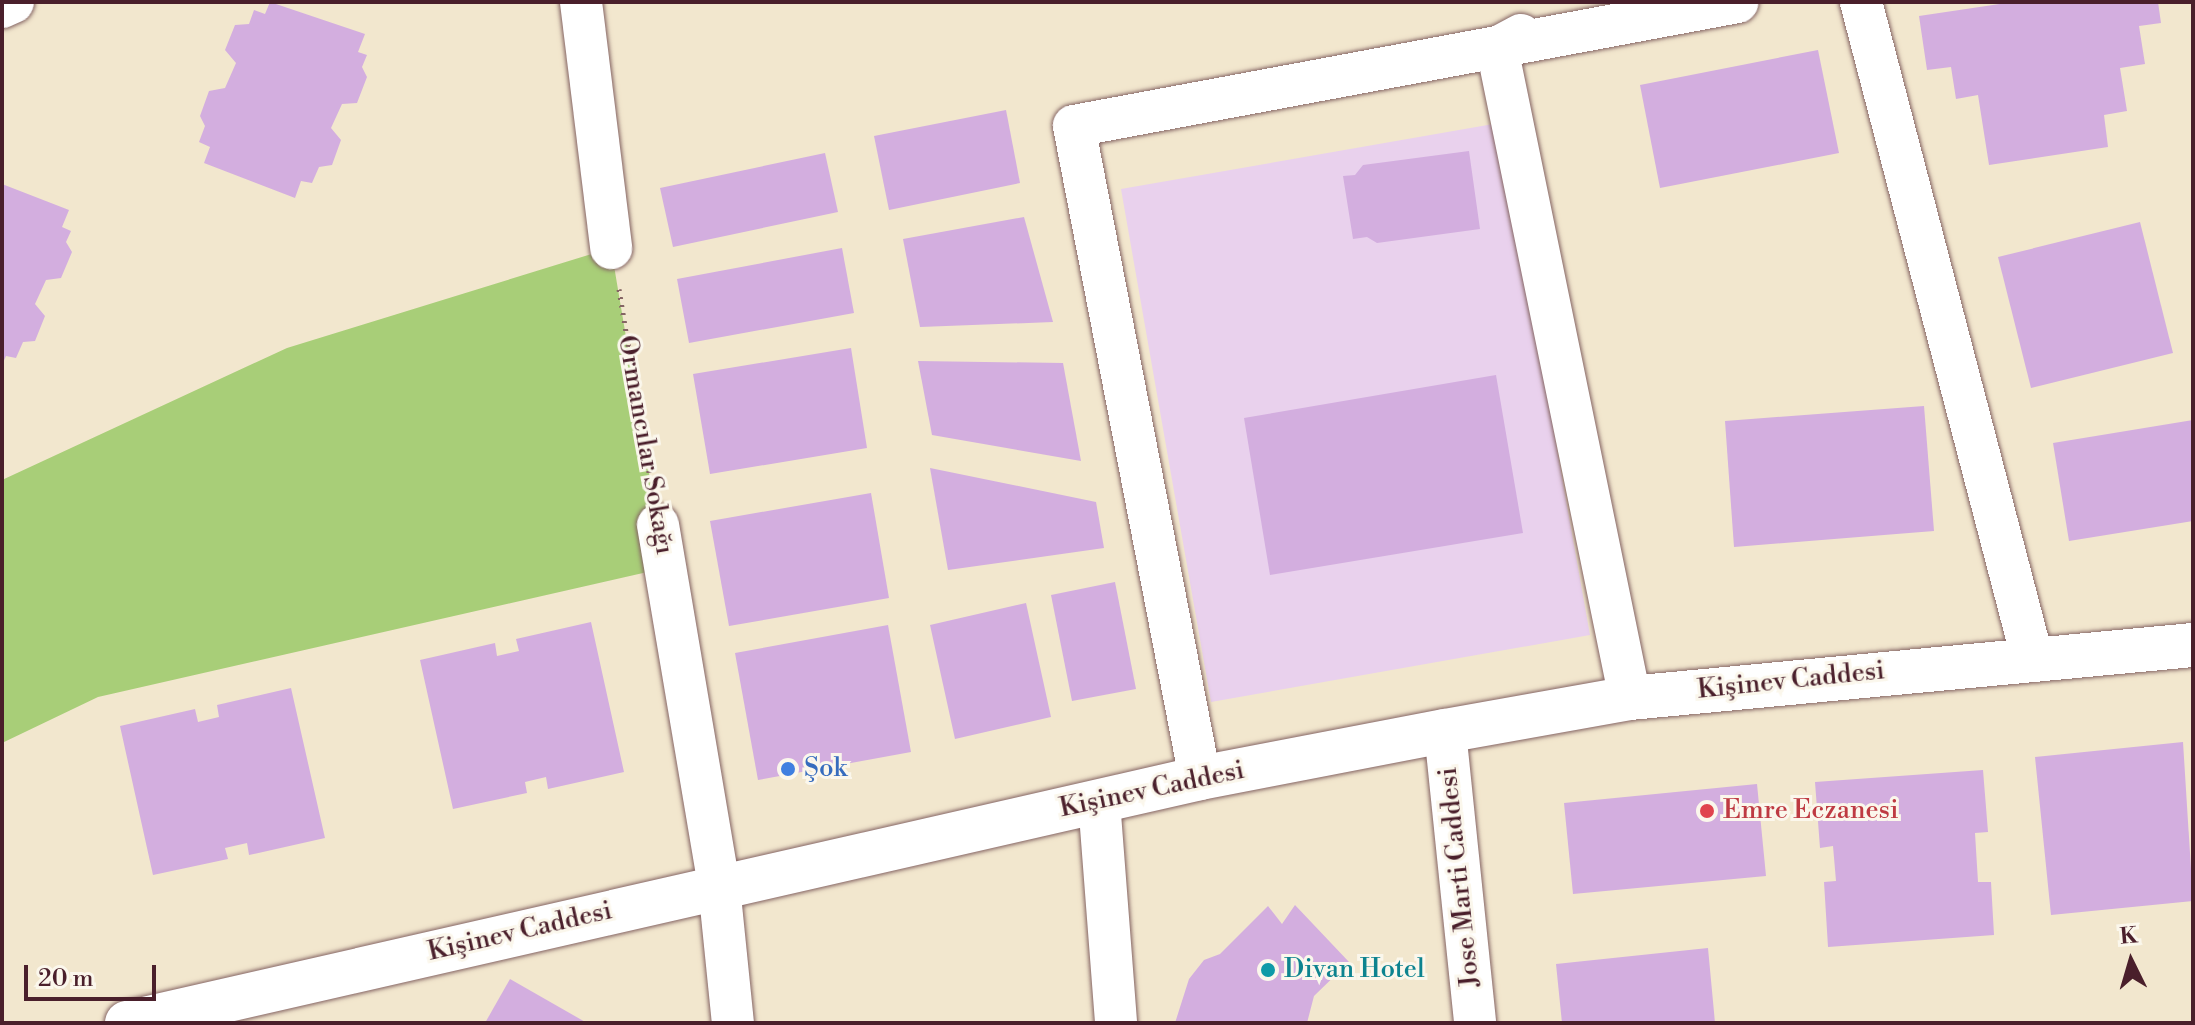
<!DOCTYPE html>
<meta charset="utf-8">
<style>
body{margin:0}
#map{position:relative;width:2195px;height:1025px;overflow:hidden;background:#f2e7ce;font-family:"Libre Bodoni",serif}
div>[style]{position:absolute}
.built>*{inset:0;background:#e9d1ed}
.green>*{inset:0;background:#a8ce78}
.building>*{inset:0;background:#d3aedf}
.path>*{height:5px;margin-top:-2.5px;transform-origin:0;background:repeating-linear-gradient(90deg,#856564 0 2px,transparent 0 8px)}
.roads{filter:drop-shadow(0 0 2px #856564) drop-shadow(0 0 2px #856564)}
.minor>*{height:42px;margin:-21px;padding:0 21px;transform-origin:21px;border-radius:21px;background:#fff}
.tertiary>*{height:44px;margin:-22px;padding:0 22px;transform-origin:22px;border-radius:22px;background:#fff}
.dots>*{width:22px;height:22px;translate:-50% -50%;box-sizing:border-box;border:4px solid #fbf7ec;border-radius:50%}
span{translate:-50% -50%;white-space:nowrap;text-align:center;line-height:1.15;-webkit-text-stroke:6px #fbf7ec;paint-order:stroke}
.street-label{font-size:26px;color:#4a1f2b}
.shop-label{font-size:26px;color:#366cbe}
.left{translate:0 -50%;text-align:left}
.health-label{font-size:26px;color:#be3a42}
.culture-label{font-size:26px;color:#0d838f}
.frame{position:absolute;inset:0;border:4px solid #4a1f2b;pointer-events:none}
.north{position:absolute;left:2091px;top:921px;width:80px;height:80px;-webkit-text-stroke:6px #fbf7ec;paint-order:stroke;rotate:355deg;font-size:22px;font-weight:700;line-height:32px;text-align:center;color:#4a1f2b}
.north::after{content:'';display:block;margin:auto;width:28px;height:36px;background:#4a1f2b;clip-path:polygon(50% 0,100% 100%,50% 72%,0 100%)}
.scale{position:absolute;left:24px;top:965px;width:132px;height:36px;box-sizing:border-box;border:4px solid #4a1f2b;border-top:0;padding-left:10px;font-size:24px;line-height:28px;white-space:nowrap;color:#4a1f2b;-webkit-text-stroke:6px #fbf7ec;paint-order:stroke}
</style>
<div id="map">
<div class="built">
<div style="clip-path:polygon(1499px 123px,1590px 635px,1211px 702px,1121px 189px)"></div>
</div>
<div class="green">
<div style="clip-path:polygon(611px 248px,665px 568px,98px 697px,2px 743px,2px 480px,287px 348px)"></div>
</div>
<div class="building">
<div style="clip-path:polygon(270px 2px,365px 34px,358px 52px,367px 55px,362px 67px,367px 77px,357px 103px,342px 104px,331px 128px,341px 140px,332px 165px,319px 167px,312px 183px,301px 181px,295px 198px,204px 163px,210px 147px,199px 142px,205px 126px,200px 116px,209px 91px,225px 88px,236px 63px,225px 50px,235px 25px,249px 24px,254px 10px,265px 14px)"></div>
<div style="clip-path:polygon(2013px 2px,2158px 2px,2161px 23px,2139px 26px,2145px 64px,2120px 68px,2127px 111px,2104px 115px,2108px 147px,1989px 165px,1978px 95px,1956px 99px,1951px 67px,1927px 70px,1919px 16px)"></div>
<div style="clip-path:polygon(1818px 50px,1839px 153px,1660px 188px,1640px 85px)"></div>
<div style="clip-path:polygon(1006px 110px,1020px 183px,889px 210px,874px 136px)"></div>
<div style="clip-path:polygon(1469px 151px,1480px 229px,1377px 243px,1367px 237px,1353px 239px,1343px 176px,1355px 175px,1363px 165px)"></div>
<div style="clip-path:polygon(825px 153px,838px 212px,673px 247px,660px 188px)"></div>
<div style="clip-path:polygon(2px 184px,69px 210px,62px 227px,71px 231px,66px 242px,72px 252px,61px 278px,46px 280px,35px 304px,45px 316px,35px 341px,23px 342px,16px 358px,6px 356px,2px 365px)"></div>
<div style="clip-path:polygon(1024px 217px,1053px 322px,920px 327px,903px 239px)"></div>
<div style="clip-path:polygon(2140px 222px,2173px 353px,2031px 388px,1998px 257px)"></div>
<div style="clip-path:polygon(842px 248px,854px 313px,689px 343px,677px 279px)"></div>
<div style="clip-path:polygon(851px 348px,867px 448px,710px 474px,693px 374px)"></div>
<div style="clip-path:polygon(918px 361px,1063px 363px,1081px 461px,932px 435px)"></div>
<div style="clip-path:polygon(1496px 375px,1523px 533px,1270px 575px,1244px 418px)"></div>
<div style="clip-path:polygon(1924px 406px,1934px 531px,1734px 547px,1725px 421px)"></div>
<div style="clip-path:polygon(2193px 420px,2193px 521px,2069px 541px,2053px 443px)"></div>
<div style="clip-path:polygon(930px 468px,1096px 502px,1104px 548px,948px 570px)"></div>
<div style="clip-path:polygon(871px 493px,889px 598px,729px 626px,710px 521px)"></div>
<div style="clip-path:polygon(1115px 582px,1136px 689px,1072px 701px,1051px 595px)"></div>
<div style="clip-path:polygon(1026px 603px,1051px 717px,955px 739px,930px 625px)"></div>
<div style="clip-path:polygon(591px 622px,624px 772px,548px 789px,546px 777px,525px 782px,527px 793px,453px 809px,420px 660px,495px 643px,497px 656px,519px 651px,516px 639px)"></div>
<div style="clip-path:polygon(888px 625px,911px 752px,758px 780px,735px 653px)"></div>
<div style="clip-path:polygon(291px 688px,325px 838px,249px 855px,247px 843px,225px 848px,228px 859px,153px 875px,120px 726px,195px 709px,198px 722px,219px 717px,217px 705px)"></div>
<div style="clip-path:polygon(2183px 742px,2193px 901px,2051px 915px,2035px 757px)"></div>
<div style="clip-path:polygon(1983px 770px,1988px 832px,1975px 833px,1978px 882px,1991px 882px,1994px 935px,1828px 947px,1824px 882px,1836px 881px,1833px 846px,1820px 848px,1815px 782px)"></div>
<div style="clip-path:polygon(1757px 784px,1766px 876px,1573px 894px,1564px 803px)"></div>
<div style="clip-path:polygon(1295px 905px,1349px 962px,1314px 996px,1307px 1023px,1175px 1023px,1189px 979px,1204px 960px,1220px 954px,1268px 906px,1282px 924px)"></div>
<div style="clip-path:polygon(1708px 948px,1715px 1023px,1562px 1023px,1556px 964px)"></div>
<div style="clip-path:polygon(510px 979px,587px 1023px,485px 1023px)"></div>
</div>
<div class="path">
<div style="left:619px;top:289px;width:199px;rotate:80.7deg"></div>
</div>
<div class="roads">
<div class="minor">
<div style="left:581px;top:2px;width:248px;rotate:83deg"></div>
<div style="left:1861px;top:2px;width:677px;rotate:75.37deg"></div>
<div style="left:2px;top:7px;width:12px;rotate:-24deg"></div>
<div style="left:1521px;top:35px;width:27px;rotate:152deg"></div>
<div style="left:1497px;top:48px;width:663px;rotate:78.44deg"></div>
<div style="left:658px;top:525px;width:366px;rotate:80.4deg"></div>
<div style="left:719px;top:886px;width:138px;rotate:84.2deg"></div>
<div style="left:1445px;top:731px;width:294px;rotate:84.1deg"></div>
<div style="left:1200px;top:778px;width:664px;rotate:-100.94deg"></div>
<div style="left:1074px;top:126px;width:675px;rotate:-10.58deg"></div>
<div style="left:1099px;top:801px;width:223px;rotate:85.6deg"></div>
</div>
<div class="tertiary">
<div style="left:127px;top:1023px;width:1101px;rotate:-12.86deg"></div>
<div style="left:1200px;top:778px;width:249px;rotate:-10.9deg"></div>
<div style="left:1445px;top:731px;width:188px;rotate:-10.1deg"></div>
<div style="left:1630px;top:698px;width:565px;rotate:-5.38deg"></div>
</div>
</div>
<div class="dots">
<div style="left:788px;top:769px;background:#3f7fe0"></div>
<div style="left:1707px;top:811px;background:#e0444e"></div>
<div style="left:1268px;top:970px;background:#0f9aa8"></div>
</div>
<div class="street-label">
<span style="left:645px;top:445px;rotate:80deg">Ormancılar Sokağı</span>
<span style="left:1791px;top:681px;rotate:-6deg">Kişinev Caddesi</span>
<span style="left:1152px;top:790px;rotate:-12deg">Kişinev Caddesi</span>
<span style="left:1460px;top:877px;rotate:-96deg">Jose Marti Caddesi</span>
<span style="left:520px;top:932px;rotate:-13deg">Kişinev Caddesi</span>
</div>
<div class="shop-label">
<span class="left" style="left:804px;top:769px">Şok</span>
</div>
<div class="health-label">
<span class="left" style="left:1723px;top:811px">Emre Eczanesi</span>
</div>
<div class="culture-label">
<span class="left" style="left:1284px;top:970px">Divan Hotel</span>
</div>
<div class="frame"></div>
<div class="north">K</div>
<div class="scale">20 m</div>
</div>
